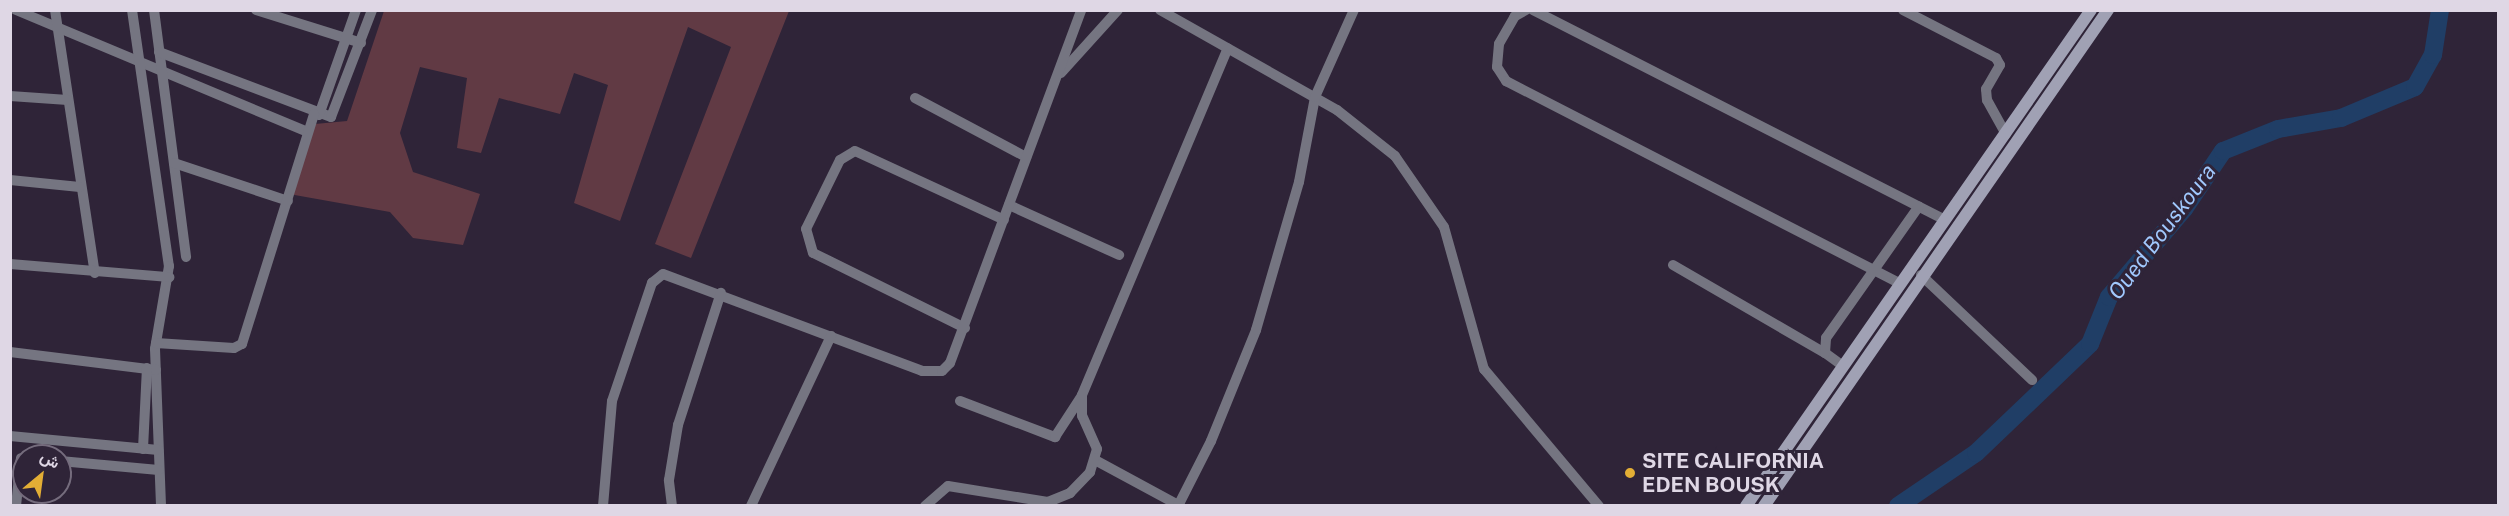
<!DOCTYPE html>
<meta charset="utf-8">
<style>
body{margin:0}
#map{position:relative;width:2509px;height:516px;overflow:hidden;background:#2f2438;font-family:"Public Sans",Vazirmatn,sans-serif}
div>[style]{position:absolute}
.green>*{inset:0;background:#613a44}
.river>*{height:18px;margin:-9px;padding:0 9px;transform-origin:9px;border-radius:9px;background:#203e66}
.minor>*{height:10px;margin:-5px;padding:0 5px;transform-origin:5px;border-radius:5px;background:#757581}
.secondary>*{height:12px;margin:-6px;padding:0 6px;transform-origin:6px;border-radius:6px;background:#a0a1b4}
.dots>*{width:16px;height:16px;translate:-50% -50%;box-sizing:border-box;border:3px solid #2f2438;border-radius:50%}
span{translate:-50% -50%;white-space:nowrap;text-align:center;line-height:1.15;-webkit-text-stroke:6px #2f2438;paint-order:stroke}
.poi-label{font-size:21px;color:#dfd7e5;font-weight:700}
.left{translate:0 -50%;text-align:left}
.water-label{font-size:22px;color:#a0c8fd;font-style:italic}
.frame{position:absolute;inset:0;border:12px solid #dfd7e5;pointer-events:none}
.north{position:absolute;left:12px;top:444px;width:60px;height:60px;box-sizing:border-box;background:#2f2438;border:2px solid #756c7d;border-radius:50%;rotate:29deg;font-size:16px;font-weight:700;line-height:24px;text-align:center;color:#dfd7e5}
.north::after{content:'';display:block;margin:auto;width:21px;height:27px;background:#e3ae35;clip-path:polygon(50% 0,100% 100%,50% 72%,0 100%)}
</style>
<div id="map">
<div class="green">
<div style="clip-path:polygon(384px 11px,789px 11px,691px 258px,655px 244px,731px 47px,688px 27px,620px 221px,574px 203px,608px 85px,574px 73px,560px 114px,499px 98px,481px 153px,457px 148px,467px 78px,420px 67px,400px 133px,413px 172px,480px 194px,463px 245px,413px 238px,390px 212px,289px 194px,315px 124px,347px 121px)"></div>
</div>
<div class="river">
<div style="left:1898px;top:506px;width:94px;rotate:-34.2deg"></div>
<div style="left:1976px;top:453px;width:158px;rotate:-43.7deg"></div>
<div style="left:2090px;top:344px;width:51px;rotate:-68deg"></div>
<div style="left:2109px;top:297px;width:116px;rotate:-49.6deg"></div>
<div style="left:2184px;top:209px;width:70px;rotate:-56.1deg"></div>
<div style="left:2223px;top:151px;width:59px;rotate:-21.8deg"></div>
<div style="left:2278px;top:129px;width:64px;rotate:-9.9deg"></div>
<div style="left:2341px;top:118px;width:80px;rotate:-22.7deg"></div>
<div style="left:2415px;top:87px;width:37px;rotate:-61deg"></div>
<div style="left:2433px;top:55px;width:46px;rotate:-81.2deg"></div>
</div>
<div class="minor">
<div style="left:16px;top:10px;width:316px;rotate:22.7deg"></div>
<div style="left:55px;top:10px;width:266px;rotate:81.4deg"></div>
<div style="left:132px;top:10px;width:259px;rotate:81.8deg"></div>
<div style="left:169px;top:266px;width:84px;rotate:99.6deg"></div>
<div style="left:155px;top:349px;width:157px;rotate:87.8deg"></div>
<div style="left:154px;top:10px;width:249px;rotate:82.6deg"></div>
<div style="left:256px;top:10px;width:110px;rotate:17.4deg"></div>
<div style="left:1160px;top:10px;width:203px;rotate:29.5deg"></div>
<div style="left:1337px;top:110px;width:74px;rotate:38.4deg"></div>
<div style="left:1395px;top:156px;width:86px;rotate:55.4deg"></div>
<div style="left:1444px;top:227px;width:148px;rotate:74.3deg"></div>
<div style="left:1484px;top:369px;width:179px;rotate:50deg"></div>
<div style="left:1526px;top:10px;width:13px;rotate:151deg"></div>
<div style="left:1515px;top:16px;width:32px;rotate:120deg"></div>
<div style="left:1499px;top:44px;width:23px;rotate:95deg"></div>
<div style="left:1497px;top:67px;width:17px;rotate:57deg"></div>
<div style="left:1506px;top:81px;width:442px;rotate:27.2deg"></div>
<div style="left:1533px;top:10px;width:461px;rotate:27deg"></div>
<div style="left:1903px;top:10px;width:105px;rotate:27.3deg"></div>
<div style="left:1996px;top:58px;width:8px;rotate:60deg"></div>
<div style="left:2000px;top:65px;width:28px;rotate:120deg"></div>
<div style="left:1986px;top:89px;width:11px;rotate:85deg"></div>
<div style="left:1987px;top:100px;width:39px;rotate:61deg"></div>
<div style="left:159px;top:52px;width:184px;rotate:20.7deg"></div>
<div style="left:331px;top:117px;width:115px;rotate:-69deg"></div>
<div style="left:1061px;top:73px;width:85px;rotate:-47.9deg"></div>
<div style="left:10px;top:96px;width:58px;rotate:3.9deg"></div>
<div style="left:915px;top:98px;width:126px;rotate:28deg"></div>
<div style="left:319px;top:115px;width:111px;rotate:-70.6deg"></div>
<div style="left:174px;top:163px;width:120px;rotate:18.4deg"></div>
<div style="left:10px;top:180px;width:70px;rotate:5.7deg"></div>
<div style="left:1009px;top:205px;width:121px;rotate:24.4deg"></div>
<div style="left:10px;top:264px;width:160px;rotate:4.7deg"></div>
<div style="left:1673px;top:265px;width:176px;rotate:30.1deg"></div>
<div style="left:1921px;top:275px;width:153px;rotate:43.4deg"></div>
<div style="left:965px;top:328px;width:169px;rotate:-153.7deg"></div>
<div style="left:813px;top:253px;width:25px;rotate:-106deg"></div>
<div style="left:806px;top:229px;width:77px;rotate:-63.8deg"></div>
<div style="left:840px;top:160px;width:17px;rotate:-31deg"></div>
<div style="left:855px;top:151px;width:164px;rotate:24.8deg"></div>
<div style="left:156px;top:343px;width:78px;rotate:3.7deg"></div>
<div style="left:234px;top:348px;width:9px;rotate:-27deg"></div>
<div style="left:242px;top:344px;width:241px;rotate:-72.6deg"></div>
<div style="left:10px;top:352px;width:147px;rotate:7deg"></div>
<div style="left:1843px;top:366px;width:22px;rotate:-144deg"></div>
<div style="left:1825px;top:353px;width:15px;rotate:-86deg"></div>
<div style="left:1826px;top:338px;width:161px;rotate:-54.8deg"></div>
<div style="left:960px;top:401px;width:102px;rotate:20.8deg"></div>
<div style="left:1055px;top:437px;width:48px;rotate:-57deg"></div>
<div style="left:10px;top:436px;width:149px;rotate:5.4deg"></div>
<div style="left:143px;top:449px;width:81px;rotate:-87.2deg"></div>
<div style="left:1095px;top:460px;width:97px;rotate:28.4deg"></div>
<div style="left:60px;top:461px;width:99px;rotate:5.2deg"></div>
<div style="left:16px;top:506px;width:48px;rotate:-84.1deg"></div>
<div style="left:603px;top:506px;width:105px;rotate:-85.1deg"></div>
<div style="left:612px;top:401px;width:125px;rotate:-71.3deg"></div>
<div style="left:652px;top:283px;width:14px;rotate:-39deg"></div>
<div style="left:663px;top:274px;width:277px;rotate:20.5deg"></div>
<div style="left:922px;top:371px;width:20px"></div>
<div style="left:942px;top:371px;width:11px;rotate:-45deg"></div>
<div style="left:950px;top:363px;width:377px;rotate:-69.6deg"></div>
<div style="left:672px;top:506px;width:26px;rotate:-97deg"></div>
<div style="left:669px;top:480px;width:56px;rotate:-80.7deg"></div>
<div style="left:678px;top:425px;width:139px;rotate:-72deg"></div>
<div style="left:751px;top:506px;width:188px;rotate:-64.8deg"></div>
<div style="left:925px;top:506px;width:30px;rotate:-41deg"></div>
<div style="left:948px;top:486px;width:101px;rotate:9.1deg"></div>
<div style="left:1048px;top:502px;width:24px;rotate:-22deg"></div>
<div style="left:1070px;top:493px;width:29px;rotate:-46deg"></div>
<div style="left:1090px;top:472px;width:24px;rotate:-73deg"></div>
<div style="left:1097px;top:449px;width:36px;rotate:-114deg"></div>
<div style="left:1082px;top:416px;width:21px;rotate:-90deg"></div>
<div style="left:1082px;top:395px;width:376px;rotate:-67.2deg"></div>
<div style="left:1178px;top:506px;width:73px;rotate:-63.1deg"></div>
<div style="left:1211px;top:441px;width:120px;rotate:-67.9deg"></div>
<div style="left:1256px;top:330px;width:154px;rotate:-73.8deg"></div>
<div style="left:1299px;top:182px;width:86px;rotate:-79.3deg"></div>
<div style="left:1315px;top:97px;width:95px;rotate:-65.9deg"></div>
</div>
<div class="secondary">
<div style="left:1746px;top:506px;width:604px;rotate:-55.18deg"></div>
<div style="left:1764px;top:506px;width:604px;rotate:-55.26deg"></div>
</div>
<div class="dots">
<div style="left:1630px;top:473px;background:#e3ae35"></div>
</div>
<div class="poi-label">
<span class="left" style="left:1642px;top:473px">SITE CALIFORNIA<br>EDEN BOUSK</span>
</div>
<div class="water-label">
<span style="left:2162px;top:232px;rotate:-53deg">Oued Bouskoura</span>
</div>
<div class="frame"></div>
<div class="north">ش</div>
</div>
